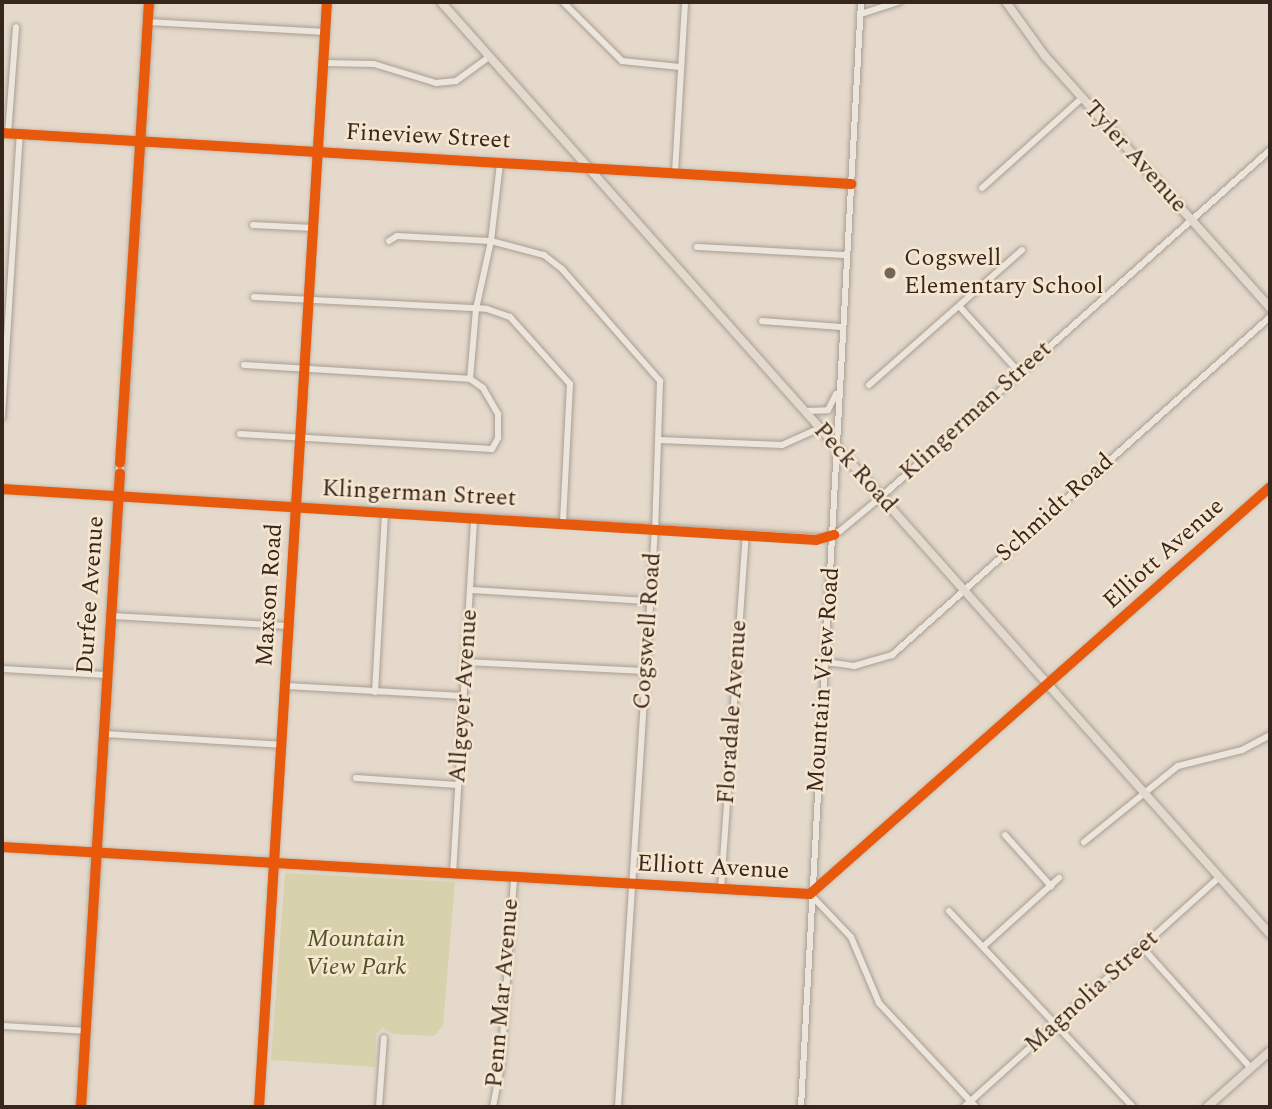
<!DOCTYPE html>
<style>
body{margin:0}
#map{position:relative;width:1272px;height:1109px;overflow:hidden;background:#e4d9ca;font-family:Spectral,serif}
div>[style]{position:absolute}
.green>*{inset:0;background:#d7d2ac}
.roads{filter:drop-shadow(0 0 2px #a99e94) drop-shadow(0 0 2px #a99e94)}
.minor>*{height:6px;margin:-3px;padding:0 3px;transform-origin:3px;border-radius:3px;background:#ece5dc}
.major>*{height:8px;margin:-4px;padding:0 4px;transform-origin:4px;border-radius:4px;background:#e3dacd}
.cycleway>*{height:10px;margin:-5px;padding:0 5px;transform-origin:5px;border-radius:5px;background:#e8590c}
.dots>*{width:19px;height:19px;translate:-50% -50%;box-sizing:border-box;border:4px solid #f6e6d0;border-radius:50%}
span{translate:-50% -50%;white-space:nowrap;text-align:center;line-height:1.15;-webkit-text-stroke:5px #f6e6d0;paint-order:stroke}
.street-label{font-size:24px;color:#37261c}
.poi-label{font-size:24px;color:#37261c}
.left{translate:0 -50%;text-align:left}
.park-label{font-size:24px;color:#4d5323;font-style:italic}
.frame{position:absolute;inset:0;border:4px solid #37261c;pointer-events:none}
</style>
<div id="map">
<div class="green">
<div style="clip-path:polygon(285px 873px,455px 882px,443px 1025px,434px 1036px,393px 1034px,383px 1028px,376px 1034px,375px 1067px,271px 1060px)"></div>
</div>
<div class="roads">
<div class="minor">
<div style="left:563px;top:2px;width:83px;rotate:45deg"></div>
<div style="left:622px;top:61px;width:58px;rotate:5.9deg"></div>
<div style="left:861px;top:14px;width:40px;rotate:-18deg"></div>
<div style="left:148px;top:22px;width:178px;rotate:3.2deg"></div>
<div style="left:324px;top:63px;width:50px;rotate:1.1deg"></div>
<div style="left:374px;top:64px;width:65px;rotate:17deg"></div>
<div style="left:436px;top:83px;width:20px;rotate:-6deg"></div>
<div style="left:456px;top:81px;width:41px;rotate:-36deg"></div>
<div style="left:2px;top:133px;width:851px;rotate:3.44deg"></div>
<div style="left:8px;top:134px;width:107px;rotate:-85.7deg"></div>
<div style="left:675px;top:172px;width:170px;rotate:-86.6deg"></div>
<div style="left:982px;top:188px;width:135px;rotate:-42deg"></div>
<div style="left:253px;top:225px;width:60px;rotate:2.9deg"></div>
<div style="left:389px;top:241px;width:9px;rotate:-32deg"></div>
<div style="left:397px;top:236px;width:94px;rotate:3deg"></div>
<div style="left:491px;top:241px;width:55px;rotate:14.8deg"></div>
<div style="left:544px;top:255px;width:23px;rotate:38deg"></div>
<div style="left:562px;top:269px;width:149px;rotate:48.8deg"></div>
<div style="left:660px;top:381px;width:147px;rotate:91.9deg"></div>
<div style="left:655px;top:528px;width:580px;rotate:93.66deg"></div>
<div style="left:697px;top:247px;width:149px;rotate:3.1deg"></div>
<div style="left:254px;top:297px;width:233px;rotate:2.9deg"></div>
<div style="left:487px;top:309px;width:24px;rotate:19deg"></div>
<div style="left:510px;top:317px;width:90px;rotate:48.2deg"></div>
<div style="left:570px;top:384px;width:139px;rotate:92.9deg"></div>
<div style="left:960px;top:307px;width:88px;rotate:47.8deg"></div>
<div style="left:762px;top:321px;width:79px;rotate:4.3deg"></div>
<div style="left:244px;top:365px;width:226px;rotate:3.5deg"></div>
<div style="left:869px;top:385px;width:204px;rotate:-41.4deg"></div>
<div style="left:805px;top:411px;width:23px;rotate:-2deg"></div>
<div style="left:828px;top:410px;width:18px;rotate:-63deg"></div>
<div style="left:2px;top:417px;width:284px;rotate:-86.4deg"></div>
<div style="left:240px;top:434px;width:252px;rotate:3.4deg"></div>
<div style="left:492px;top:449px;width:13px;rotate:-61deg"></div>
<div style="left:498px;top:438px;width:24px;rotate:-90deg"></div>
<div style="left:498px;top:414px;width:30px;rotate:-120deg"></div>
<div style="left:483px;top:388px;width:16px;rotate:-145deg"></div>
<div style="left:470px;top:379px;width:70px;rotate:-85.1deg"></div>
<div style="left:476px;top:309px;width:70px;rotate:-77.6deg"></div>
<div style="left:491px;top:241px;width:79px;rotate:-83.4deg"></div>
<div style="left:659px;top:440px;width:123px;rotate:2.3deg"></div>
<div style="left:782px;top:445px;width:42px;rotate:-24.1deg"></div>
<div style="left:2px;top:489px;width:822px;rotate:3.42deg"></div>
<div style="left:823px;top:538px;width:18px;rotate:-22deg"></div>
<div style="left:840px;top:531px;width:53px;rotate:-39.7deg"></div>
<div style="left:881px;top:497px;width:521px;rotate:-41.73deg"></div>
<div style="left:471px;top:590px;width:177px;rotate:3.6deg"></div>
<div style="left:111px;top:616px;width:179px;rotate:3.2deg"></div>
<div style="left:466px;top:662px;width:178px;rotate:2.9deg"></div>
<div style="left:826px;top:662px;width:28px;rotate:8deg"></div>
<div style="left:854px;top:666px;width:40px;rotate:-16deg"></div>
<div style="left:892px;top:655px;width:507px;rotate:-41.8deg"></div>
<div style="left:2px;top:669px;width:105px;rotate:3.3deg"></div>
<div style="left:285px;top:686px;width:179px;rotate:3.2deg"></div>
<div style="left:375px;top:692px;width:179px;rotate:-86.8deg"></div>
<div style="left:104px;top:734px;width:178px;rotate:3.5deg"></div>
<div style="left:356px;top:778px;width:102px;rotate:3.9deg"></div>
<div style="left:1005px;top:835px;width:69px;rotate:48deg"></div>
<div style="left:1084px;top:842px;width:121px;rotate:-39deg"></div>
<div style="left:1178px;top:766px;width:66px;rotate:-14deg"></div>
<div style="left:1242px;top:750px;width:32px;rotate:-28deg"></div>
<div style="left:2px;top:847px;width:809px;rotate:3.33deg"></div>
<div style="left:810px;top:894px;width:614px;rotate:-41.5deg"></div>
<div style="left:453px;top:874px;width:356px;rotate:-86.6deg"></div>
<div style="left:721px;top:889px;width:355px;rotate:-86deg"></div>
<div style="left:810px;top:894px;width:59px;rotate:46.4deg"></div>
<div style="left:851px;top:937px;width:72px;rotate:67deg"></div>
<div style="left:879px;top:1003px;width:142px;rotate:47deg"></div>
<div style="left:949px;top:911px;width:269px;rotate:46.8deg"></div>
<div style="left:985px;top:945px;width:100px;rotate:-42.2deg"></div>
<div style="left:1142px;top:947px;width:163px;rotate:48deg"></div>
<div style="left:2px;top:1026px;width:83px;rotate:3.4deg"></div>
<div style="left:259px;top:1107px;width:1107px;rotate:-86.48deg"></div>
<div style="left:379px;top:1107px;width:69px;rotate:-85.9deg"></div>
<div style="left:493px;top:1107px;width:43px;rotate:-79.2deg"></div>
<div style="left:501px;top:1065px;width:187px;rotate:-86deg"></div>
<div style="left:801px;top:1107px;width:1107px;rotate:-86.89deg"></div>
<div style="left:964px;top:1107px;width:343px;rotate:-42deg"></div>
</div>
<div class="major">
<div style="left:441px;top:2px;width:1247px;rotate:48.35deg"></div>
<div style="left:1006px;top:2px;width:67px;rotate:54.2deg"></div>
<div style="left:1045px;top:56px;width:338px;rotate:48.2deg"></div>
<div style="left:81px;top:1107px;width:1107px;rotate:-86.48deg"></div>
<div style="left:1207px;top:1107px;width:84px;rotate:-41.6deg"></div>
</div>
</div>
<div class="cycleway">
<div style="left:2px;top:133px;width:851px;rotate:3.44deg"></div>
<div style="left:120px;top:463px;width:462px;rotate:-86.4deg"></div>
<div style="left:2px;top:489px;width:816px;rotate:3.59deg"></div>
<div style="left:816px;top:540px;width:19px;rotate:-16deg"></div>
<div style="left:2px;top:847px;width:809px;rotate:3.33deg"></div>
<div style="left:810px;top:894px;width:614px;rotate:-41.5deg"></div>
<div style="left:81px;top:1107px;width:635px;rotate:-86.48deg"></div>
<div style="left:259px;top:1107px;width:1107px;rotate:-86.48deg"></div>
</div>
<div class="dots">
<div style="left:890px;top:273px;background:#746559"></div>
</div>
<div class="street-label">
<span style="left:428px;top:137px;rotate:3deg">Fineview Street</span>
<span style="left:1135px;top:157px;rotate:48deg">Tyler Avenue</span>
<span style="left:976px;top:411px;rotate:-42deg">Klingerman Street</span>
<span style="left:855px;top:468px;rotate:48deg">Peck Road</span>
<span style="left:419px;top:494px;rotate:3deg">Klingerman Street</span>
<span style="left:1055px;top:508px;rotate:-42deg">Schmidt Road</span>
<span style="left:1164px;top:554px;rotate:-42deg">Elliott Avenue</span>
<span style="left:91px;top:595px;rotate:-86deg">Durfee Avenue</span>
<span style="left:270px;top:595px;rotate:-86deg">Maxson Road</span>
<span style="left:648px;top:631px;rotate:-86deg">Cogswell Road</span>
<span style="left:824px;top:680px;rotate:-86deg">Mountain View Road</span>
<span style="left:464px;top:696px;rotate:-86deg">Allgeyer Avenue</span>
<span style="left:733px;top:712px;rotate:-86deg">Floradale Avenue</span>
<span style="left:713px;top:868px;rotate:3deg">Elliott Avenue</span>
<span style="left:1092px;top:992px;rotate:-42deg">Magnolia Street</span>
<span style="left:503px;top:993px;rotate:-85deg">Penn Mar Avenue</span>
</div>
<div class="poi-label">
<span class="left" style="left:904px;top:273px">Cogswell<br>Elementary School</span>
</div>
<div class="park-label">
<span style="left:356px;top:954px">Mountain<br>View Park</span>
</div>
<div class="frame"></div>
</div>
